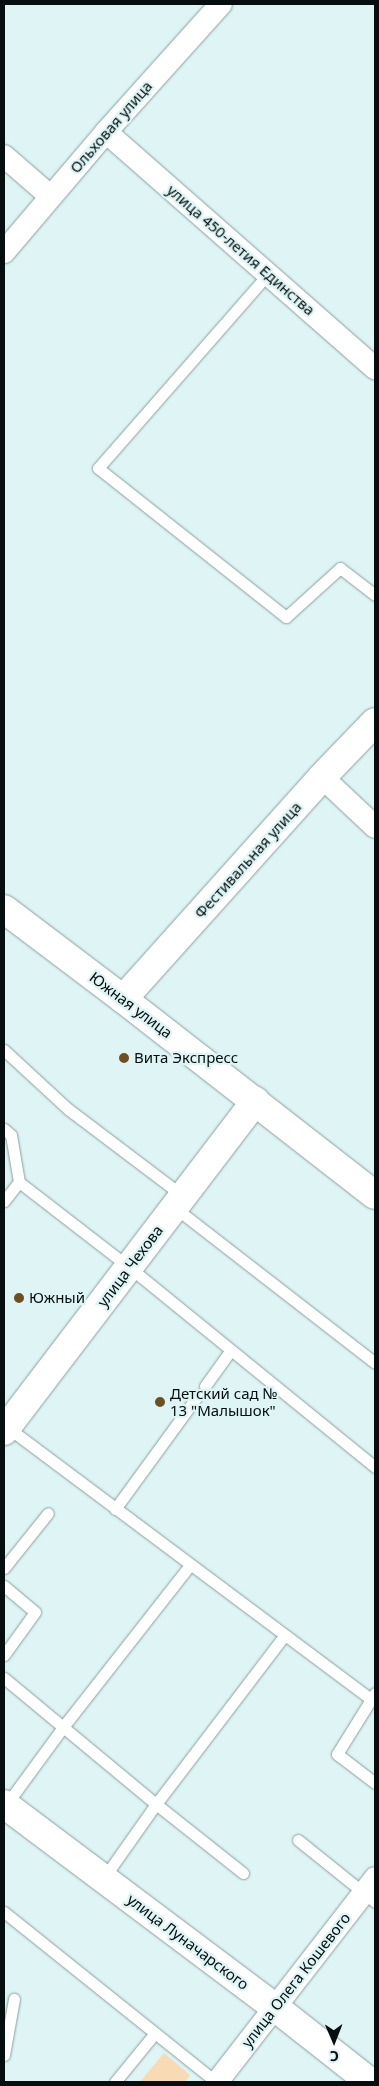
<!DOCTYPE html>
<meta charset="utf-8">
<style>
body{margin:0}
#map{position:relative;width:379px;height:2086px;overflow:hidden;background:#def4f5;font-family:"Noto Sans",sans-serif}
div>[style]{position:absolute}
.green>*{inset:0;background:#f8dab5}
.roads{filter:drop-shadow(0 0 1px #8b9fa0) drop-shadow(0 0 1px #8b9fa0)}
.service>*{height:11px;margin:-5.5px;padding:0 5.5px;transform-origin:5.5px;border-radius:5.5px;background:#fff}
.minor>*{height:22px;margin:-11px;padding:0 11px;transform-origin:11px;border-radius:11px;background:#fff}
.tertiary>*{height:28px;margin:-14px;padding:0 14px;transform-origin:14px;border-radius:14px;background:#fff}
.dots>*{width:14px;height:14px;translate:-50% -50%;box-sizing:border-box;border:2px solid #def4f5;border-radius:50%}
span{translate:-50% -50%;white-space:nowrap;text-align:center;line-height:1.15;-webkit-text-stroke:4.5px #def4f5;paint-order:stroke}
.street-label{font-size:15px;color:#070e0f}
.poi-label{font-size:15px;color:#070e0f}
.left{translate:0 -50%;text-align:left}
.frame{position:absolute;inset:0;border:5px solid #070e0f;pointer-events:none}
.north{position:absolute;left:309px;top:2016px;width:50px;height:50px;-webkit-text-stroke:4px #def4f5;paint-order:stroke;rotate:179deg;font-size:14px;font-weight:700;line-height:20px;text-align:center;color:#070e0f}
.north::after{content:'';display:block;margin:auto;width:18px;height:22px;background:#070e0f;clip-path:polygon(50% 0,100% 100%,50% 72%,0 100%)}
</style>
<div id="map">
<div class="green">
<div style="clip-path:polygon(164px 2053px,190px 2075px,185px 2082px,140px 2082px)"></div>
</div>
<div class="roads">
<div class="service">
<div style="left:268px;top:274px;width:258px;rotate:131.2deg"></div>
<div style="left:98px;top:468px;width:240px;rotate:38.4deg"></div>
<div style="left:286px;top:617px;width:73px;rotate:-42.2deg"></div>
<div style="left:340px;top:568px;width:44px;rotate:37.6deg"></div>
<div style="left:4px;top:1050px;width:87px;rotate:42.7deg"></div>
<div style="left:68px;top:1109px;width:144px;rotate:37.1deg"></div>
<div style="left:4px;top:1129px;width:9px;rotate:41deg"></div>
<div style="left:11px;top:1135px;width:48px;rotate:80.3deg"></div>
<div style="left:4px;top:1201px;width:24px;rotate:-52deg"></div>
<div style="left:19px;top:1182px;width:139px;rotate:37.7deg"></div>
<div style="left:129px;top:1267px;width:317px;rotate:39.1deg"></div>
<div style="left:174px;top:1207px;width:254px;rotate:37.8deg"></div>
<div style="left:205px;top:1386px;width:44px;rotate:-54.2deg"></div>
<div style="left:7px;top:1427px;width:454px;rotate:36.8deg"></div>
<div style="left:115px;top:1509px;width:141px;rotate:-53.9deg"></div>
<div style="left:4px;top:1568px;width:70px;rotate:-51.3deg"></div>
<div style="left:4px;top:1586px;width:40px;rotate:40deg"></div>
<div style="left:35px;top:1612px;width:53px;rotate:125.8deg"></div>
<div style="left:4px;top:1678px;width:197px;rotate:39.7deg"></div>
<div style="left:156px;top:1804px;width:92px;rotate:125.2deg"></div>
<div style="left:375px;top:1693px;width:72px;rotate:121.9deg"></div>
<div style="left:337px;top:1754px;width:48px;rotate:37.3deg"></div>
<div style="left:6px;top:1805px;width:97px;rotate:-53.8deg"></div>
<div style="left:63px;top:1727px;width:206px;rotate:-51.9deg"></div>
<div style="left:298px;top:1840px;width:99px;rotate:38.8deg"></div>
<div style="left:243px;top:1873px;width:111px;rotate:-141.6deg"></div>
<div style="left:156px;top:1804px;width:211px;rotate:-52.7deg"></div>
<div style="left:4px;top:1912px;width:272px;rotate:38.7deg"></div>
<div style="left:4px;top:2055px;width:57px;rotate:-79.9deg"></div>
<div style="left:115px;top:2082px;width:63px;rotate:-50.8deg"></div>
</div>
<div class="minor">
<div style="left:106px;top:132px;width:358px;rotate:41.3deg"></div>
<div style="left:4px;top:156px;width:61px;rotate:41deg"></div>
<div style="left:4px;top:252px;width:157px;rotate:-49.6deg"></div>
<div style="left:106px;top:132px;width:172px;rotate:-48.1deg"></div>
<div style="left:322px;top:777px;width:73px;rotate:43.3deg"></div>
<div style="left:217px;top:2082px;width:258px;rotate:-52.2deg"></div>
</div>
<div class="tertiary">
<div style="left:4px;top:909px;width:149px;rotate:37.1deg"></div>
<div style="left:123px;top:999px;width:319px;rotate:37.9deg"></div>
<div style="left:123px;top:999px;width:298px;rotate:-48.1deg"></div>
<div style="left:322px;top:777px;width:76px;rotate:-46.1deg"></div>
<div style="left:4px;top:1431px;width:415px;rotate:-52.7deg"></div>
<div style="left:4px;top:1804px;width:340px;rotate:36.9deg"></div>
<div style="left:276px;top:2008px;width:120px;rotate:38.2deg"></div>
</div>
</div>
<div class="dots">
<div style="left:124px;top:1058px;background:#6e4f24"></div>
<div style="left:19px;top:1298px;background:#6e4f24"></div>
<div style="left:160px;top:1402px;background:#6e4f24"></div>
</div>
<div class="street-label">
<span style="left:111px;top:127px;rotate:-49deg">Ольховая улица</span>
<span style="left:241px;top:250px;rotate:41deg">улица 450-летия Единства</span>
<span style="left:248px;top:860px;rotate:-48deg">Фестивальная улица</span>
<span style="left:131px;top:1005px;rotate:37deg">Южная улица</span>
<span style="left:130px;top:1266px;rotate:-53deg">улица Чехова</span>
<span style="left:188px;top:1942px;rotate:37deg">улица Луначарского</span>
<span style="left:296px;top:1980px;rotate:-52deg">улица Олега Кошевого</span>
</div>
<div class="poi-label">
<span class="left" style="left:134px;top:1058px">Вита Экспресс</span>
<span class="left" style="left:29px;top:1298px">Южный</span>
<span class="left" style="left:170px;top:1402px">Детский сад №<br>13 "Малышок"</span>
</div>
<div class="frame"></div>
<div class="north">С</div>
</div>
